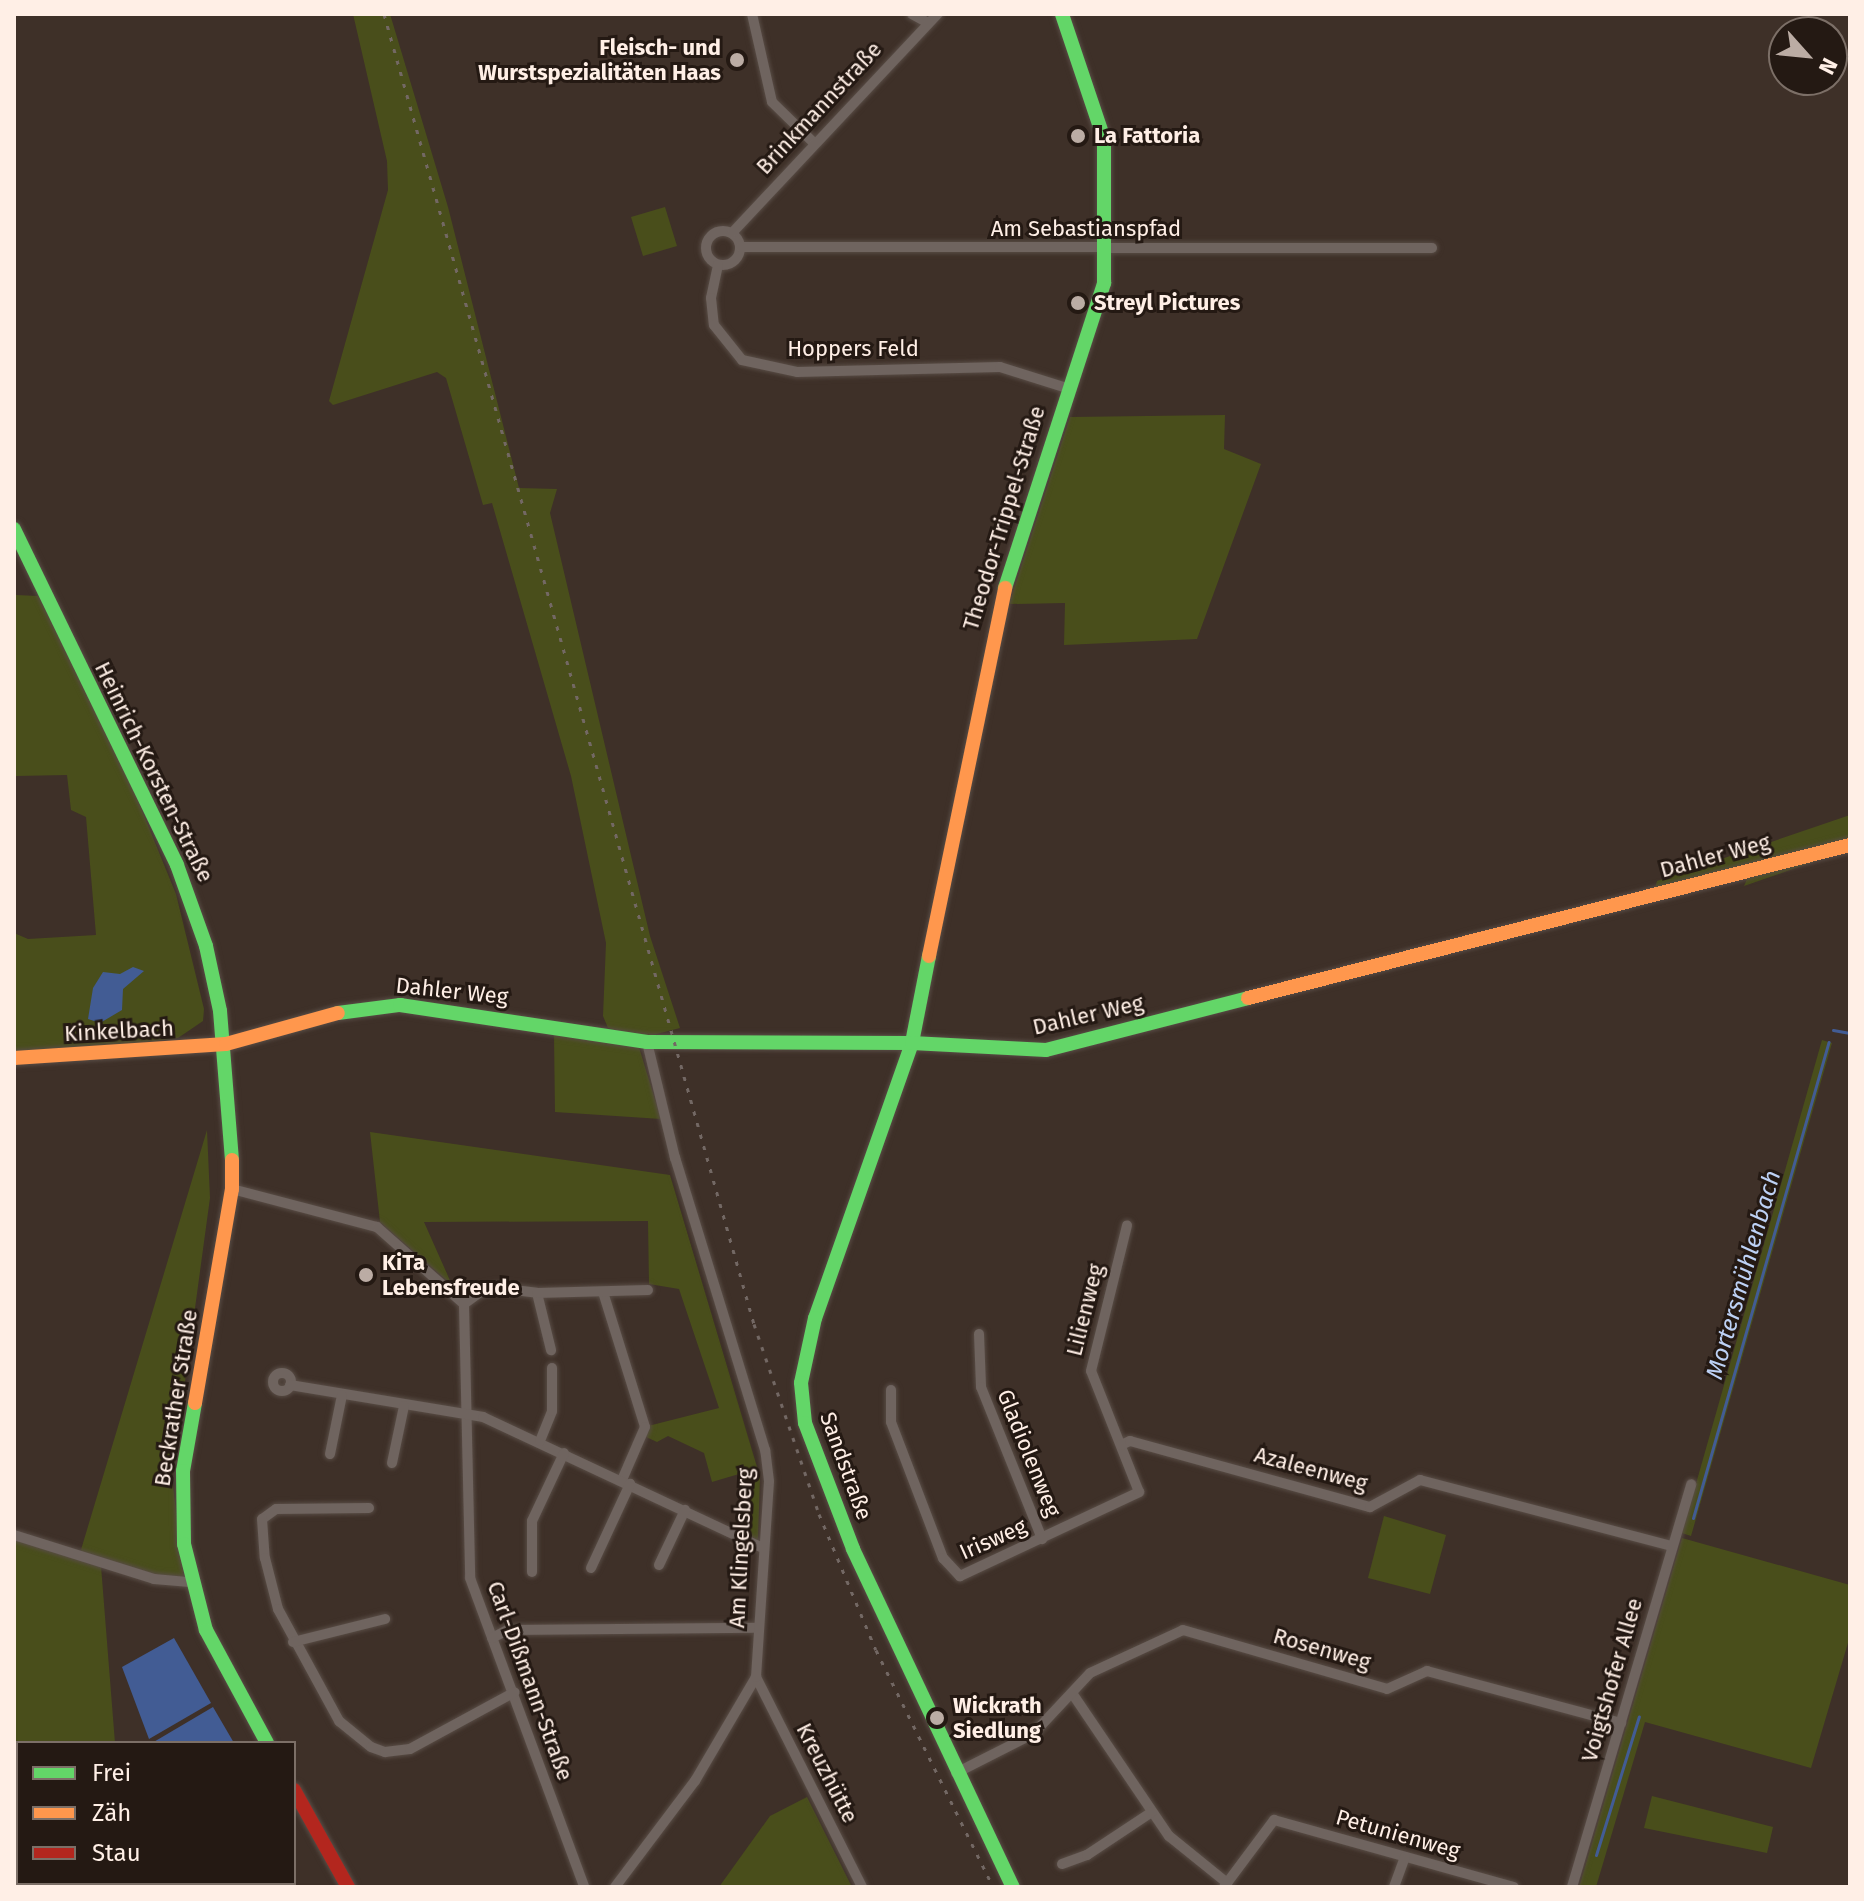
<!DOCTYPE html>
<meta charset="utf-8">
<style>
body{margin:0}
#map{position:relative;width:1864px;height:1901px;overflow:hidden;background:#3e3028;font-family:"Fira Sans",sans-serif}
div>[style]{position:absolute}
.green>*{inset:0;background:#494e1b}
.water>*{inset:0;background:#425c94}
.stream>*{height:3px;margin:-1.5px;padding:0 1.5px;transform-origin:1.5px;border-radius:1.5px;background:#425c94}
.roads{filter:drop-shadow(0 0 2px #584c45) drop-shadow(0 0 2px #584c45)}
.street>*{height:10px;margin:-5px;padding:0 5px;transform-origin:5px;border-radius:5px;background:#6f645f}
.street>.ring{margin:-5px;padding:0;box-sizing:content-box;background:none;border:10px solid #6f645f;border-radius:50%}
.fast>*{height:14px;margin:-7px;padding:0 7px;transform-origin:7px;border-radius:7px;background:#63d668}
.slow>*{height:14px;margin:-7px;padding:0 7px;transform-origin:7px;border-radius:7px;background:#ff974d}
.jam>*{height:14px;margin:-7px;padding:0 7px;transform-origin:7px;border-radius:7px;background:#b3261e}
.rail>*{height:3px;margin-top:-1.5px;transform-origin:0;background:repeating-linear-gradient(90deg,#736864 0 4px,transparent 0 12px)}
.dots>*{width:22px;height:22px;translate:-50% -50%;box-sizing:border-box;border:4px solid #241913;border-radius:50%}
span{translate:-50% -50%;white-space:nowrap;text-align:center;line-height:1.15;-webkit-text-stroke:6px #241913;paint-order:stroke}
.poi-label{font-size:22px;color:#ffefe6;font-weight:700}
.right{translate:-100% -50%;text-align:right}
.left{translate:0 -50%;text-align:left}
.street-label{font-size:22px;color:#ffefe6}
.water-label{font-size:24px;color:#bdd1f5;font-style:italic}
.frame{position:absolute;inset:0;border:16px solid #ffefe6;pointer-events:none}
.legend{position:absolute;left:16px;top:1741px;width:280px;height:144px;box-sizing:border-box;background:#241913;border:2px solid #7c6f67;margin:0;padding:10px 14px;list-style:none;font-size:24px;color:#ffefe6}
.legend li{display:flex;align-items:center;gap:16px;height:40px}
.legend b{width:40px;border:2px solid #7c6f67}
.north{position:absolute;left:1768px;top:16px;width:80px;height:80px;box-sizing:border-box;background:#241913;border:2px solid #7c6f67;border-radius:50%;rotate:117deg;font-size:22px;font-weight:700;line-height:32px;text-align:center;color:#ffefe6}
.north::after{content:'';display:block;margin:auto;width:28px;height:36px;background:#bbaca4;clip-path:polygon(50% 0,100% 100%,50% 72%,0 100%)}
</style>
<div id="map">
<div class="green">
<div style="clip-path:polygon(353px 14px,390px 14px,448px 207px,519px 488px,557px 489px,550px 513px,650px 936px,680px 1028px,645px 1037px,608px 1028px,603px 1016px,606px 943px,571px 776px,492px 503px,483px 505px,446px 378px,437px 372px,333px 405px,329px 401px,388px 190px,387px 161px)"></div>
<div style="clip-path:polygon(665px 207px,677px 246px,643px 256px,631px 217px)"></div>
<div style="clip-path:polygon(1225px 415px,1224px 449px,1261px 464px,1197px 639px,1064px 645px,1065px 603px,1009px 604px,1070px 417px)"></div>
<div style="clip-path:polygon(16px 595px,38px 596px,116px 747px,176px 894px,204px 1009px,203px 1021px,178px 1038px,14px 1059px,14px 933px,28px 939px,96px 935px,86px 817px,71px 810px,67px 775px,16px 776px,14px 813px)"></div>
<div style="clip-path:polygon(1850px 815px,1850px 849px,1744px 886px,1750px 872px,1653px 895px,1657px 881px)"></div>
<div style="clip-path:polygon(554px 1035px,638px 1044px,661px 1119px,555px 1112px)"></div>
<div style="clip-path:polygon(1822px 1040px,1832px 1043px,1691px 1536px,1682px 1533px)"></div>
<div style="clip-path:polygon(207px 1130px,210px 1198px,172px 1477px,185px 1587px,80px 1553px)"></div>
<div style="clip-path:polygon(370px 1132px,670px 1175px,760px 1477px,758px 1540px,740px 1532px,752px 1505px,739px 1474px,712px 1482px,704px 1453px,668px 1436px,657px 1442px,644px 1436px,648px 1426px,719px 1408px,679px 1289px,649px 1284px,648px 1221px,424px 1222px,452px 1285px,380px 1222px)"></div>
<div style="clip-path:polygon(1384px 1516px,1446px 1535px,1430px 1594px,1368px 1578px)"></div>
<div style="clip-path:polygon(14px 1538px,101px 1566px,115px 1743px,18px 1743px,18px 1883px,144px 1887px,14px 1887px)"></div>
<div style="clip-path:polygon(1682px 1538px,1850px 1585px,1850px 1636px,1811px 1768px,1645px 1722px,1596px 1887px,1579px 1887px)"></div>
<div style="clip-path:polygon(1652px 1796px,1773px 1827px,1767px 1853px,1644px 1828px)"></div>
<div style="clip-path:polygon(807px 1797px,852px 1887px,719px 1887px,770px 1816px)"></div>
</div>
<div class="water">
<div style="clip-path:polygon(133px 967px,144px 971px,123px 989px,122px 1010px,100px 1023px,88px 1019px,93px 988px,103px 972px,120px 974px)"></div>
<div style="clip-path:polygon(174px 1638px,211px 1703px,149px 1739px,122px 1667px)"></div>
<div style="clip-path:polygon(213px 1707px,234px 1743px,152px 1743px)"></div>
</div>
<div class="stream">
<div style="left:1833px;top:1030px;width:17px;rotate:10deg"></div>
<div style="left:1693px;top:1518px;width:495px;rotate:-74.1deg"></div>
<div style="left:1596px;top:1855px;width:145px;rotate:-72.8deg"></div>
</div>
<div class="roads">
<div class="street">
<div style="left:752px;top:14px;width:90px;rotate:77.2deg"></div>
<div style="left:772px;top:102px;width:57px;rotate:44.3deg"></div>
<div style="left:912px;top:14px;width:18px;rotate:29deg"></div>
<div class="ring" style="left:706px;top:231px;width:24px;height:24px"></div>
<div style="left:732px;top:233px;width:301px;rotate:-46.8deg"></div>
<div style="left:741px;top:247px;width:691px;rotate:0.08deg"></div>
<div style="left:718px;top:265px;width:34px;rotate:102deg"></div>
<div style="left:711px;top:298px;width:27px;rotate:84deg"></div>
<div style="left:714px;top:325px;width:45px;rotate:51.3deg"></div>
<div style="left:742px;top:360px;width:56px;rotate:12.3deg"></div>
<div style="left:797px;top:372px;width:203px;rotate:-1.4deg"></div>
<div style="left:1000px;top:367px;width:70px;rotate:17.4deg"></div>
<div style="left:232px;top:1189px;width:150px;rotate:14.7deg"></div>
<div style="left:377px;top:1227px;width:116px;rotate:41.5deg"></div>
<div style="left:464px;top:1304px;width:274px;rotate:88.7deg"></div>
<div style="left:470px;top:1578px;width:329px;rotate:69.7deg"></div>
<div style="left:603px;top:1292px;width:141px;rotate:72.7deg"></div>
<div style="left:645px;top:1427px;width:58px;rotate:113.5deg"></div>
<div style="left:537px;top:1293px;width:59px;rotate:76.2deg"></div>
<div style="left:464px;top:1304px;width:22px;rotate:-36deg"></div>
<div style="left:482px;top:1291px;width:16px;rotate:-11deg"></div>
<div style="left:498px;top:1288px;width:39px;rotate:7deg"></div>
<div style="left:537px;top:1293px;width:111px;rotate:-1.5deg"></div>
<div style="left:979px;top:1334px;width:53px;rotate:87.8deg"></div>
<div style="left:981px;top:1387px;width:164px;rotate:68.1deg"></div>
<div class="ring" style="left:273px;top:1373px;width:8px;height:8px"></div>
<div style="left:290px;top:1385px;width:196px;rotate:9.4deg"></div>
<div style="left:483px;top:1417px;width:309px;rotate:25.1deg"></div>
<div style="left:891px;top:1390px;width:32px;rotate:90deg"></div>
<div style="left:891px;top:1422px;width:146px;rotate:69.1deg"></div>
<div style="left:943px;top:1558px;width:25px;rotate:47deg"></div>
<div style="left:960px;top:1576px;width:198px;rotate:-25.1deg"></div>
<div style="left:1139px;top:1492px;width:130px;rotate:-111.6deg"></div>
<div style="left:1091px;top:1371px;width:150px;rotate:-76.1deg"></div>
<div style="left:540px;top:1441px;width:32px;rotate:-68deg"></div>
<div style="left:552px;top:1411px;width:43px;rotate:-90deg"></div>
<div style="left:1121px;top:1445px;width:10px;rotate:-24deg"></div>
<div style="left:1130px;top:1441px;width:249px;rotate:15.4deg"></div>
<div style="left:1370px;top:1507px;width:57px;rotate:-28.4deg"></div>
<div style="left:1420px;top:1480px;width:260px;rotate:14.7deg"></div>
<div style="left:330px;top:1454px;width:60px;rotate:-78.5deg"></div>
<div style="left:392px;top:1463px;width:58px;rotate:-78.1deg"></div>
<div style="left:369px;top:1508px;width:93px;rotate:179.4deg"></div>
<div style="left:276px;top:1509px;width:17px;rotate:144deg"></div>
<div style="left:262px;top:1519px;width:39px;rotate:86deg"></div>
<div style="left:265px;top:1558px;width:53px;rotate:75.7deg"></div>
<div style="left:278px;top:1609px;width:128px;rotate:61.4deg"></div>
<div style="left:339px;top:1721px;width:41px;rotate:39.1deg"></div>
<div style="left:371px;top:1747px;width:15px;rotate:20deg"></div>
<div style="left:385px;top:1752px;width:25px;rotate:-7deg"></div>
<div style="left:410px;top:1749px;width:119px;rotate:-28.5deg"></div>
<div style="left:14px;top:1535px;width:147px;rotate:17.4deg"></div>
<div style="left:154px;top:1579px;width:36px;rotate:5deg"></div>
<div style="left:659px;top:1565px;width:61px;rotate:-64.7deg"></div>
<div style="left:591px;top:1568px;width:93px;rotate:-65.1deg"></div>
<div style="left:532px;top:1572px;width:51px;rotate:-90deg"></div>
<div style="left:532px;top:1521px;width:75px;rotate:-64.8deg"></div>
<div style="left:492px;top:1638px;width:18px;rotate:-27deg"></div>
<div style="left:508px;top:1630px;width:249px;rotate:-0.5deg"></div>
<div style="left:293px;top:1642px;width:95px;rotate:-14deg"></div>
<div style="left:756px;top:1677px;width:235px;rotate:63.2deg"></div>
<div style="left:1072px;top:1693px;width:173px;rotate:55.9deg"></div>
<div style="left:1169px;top:1836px;width:75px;rotate:39deg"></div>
<div style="left:956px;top:1773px;width:86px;rotate:-26.9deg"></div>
<div style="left:1033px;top:1734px;width:83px;rotate:-46.9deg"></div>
<div style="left:1090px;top:1673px;width:102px;rotate:-24.8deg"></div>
<div style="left:1183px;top:1630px;width:212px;rotate:16.1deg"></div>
<div style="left:1387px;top:1689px;width:44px;rotate:-24.2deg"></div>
<div style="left:1427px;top:1671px;width:201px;rotate:15deg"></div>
<div style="left:1062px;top:1864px;width:27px;rotate:-20deg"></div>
<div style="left:1087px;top:1855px;width:78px;rotate:-33.5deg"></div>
<div style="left:615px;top:1887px;width:133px;rotate:-53deg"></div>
<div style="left:695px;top:1781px;width:121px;rotate:-59.6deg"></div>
<div style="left:756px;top:1677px;width:196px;rotate:-86.2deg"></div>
<div style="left:769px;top:1481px;width:31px;rotate:-97deg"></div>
<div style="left:765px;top:1450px;width:306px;rotate:-107.1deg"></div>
<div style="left:675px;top:1158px;width:119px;rotate:-103.6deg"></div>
<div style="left:1224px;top:1887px;width:84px;rotate:-53.3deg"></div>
<div style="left:1274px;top:1820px;width:249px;rotate:15.6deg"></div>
<div style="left:1394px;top:1887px;width:32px;rotate:-70deg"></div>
<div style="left:1572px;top:1887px;width:420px;rotate:-73.5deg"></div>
</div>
<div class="fast">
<div style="left:14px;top:529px;width:373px;rotate:64.1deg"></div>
<div style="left:177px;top:865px;width:86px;rotate:70.3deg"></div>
<div style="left:206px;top:946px;width:66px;rotate:77.8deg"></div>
<div style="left:220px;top:1011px;width:149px;rotate:85.4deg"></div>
<div style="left:1005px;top:588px;width:321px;rotate:-72deg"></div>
<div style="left:1104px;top:283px;width:144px;rotate:-90deg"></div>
<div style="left:1104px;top:139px;width:132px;rotate:-108.6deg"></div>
<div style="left:929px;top:956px;width:89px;rotate:101.1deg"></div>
<div style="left:912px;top:1043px;width:292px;rotate:109.4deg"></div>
<div style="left:815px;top:1318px;width:66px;rotate:102.2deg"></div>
<div style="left:801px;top:1383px;width:40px;rotate:84.3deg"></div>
<div style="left:805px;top:1423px;width:135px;rotate:69.1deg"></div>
<div style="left:853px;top:1549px;width:374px;rotate:64.7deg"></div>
<div style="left:338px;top:1013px;width:63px;rotate:-7.4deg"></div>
<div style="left:400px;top:1005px;width:250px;rotate:8.5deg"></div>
<div style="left:647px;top:1042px;width:265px;rotate:0.2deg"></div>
<div style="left:912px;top:1043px;width:134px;rotate:3deg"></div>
<div style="left:1046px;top:1050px;width:209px;rotate:-14.4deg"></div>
<div style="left:195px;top:1403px;width:69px;rotate:100deg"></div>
<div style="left:183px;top:1471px;width:73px;rotate:89.2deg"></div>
<div style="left:184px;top:1544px;width:89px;rotate:75.7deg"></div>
<div style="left:206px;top:1630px;width:128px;rotate:61.6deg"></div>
</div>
<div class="slow">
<div style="left:929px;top:956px;width:376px;rotate:-78.3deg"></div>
<div style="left:1248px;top:998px;width:621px;rotate:-14.26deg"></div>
<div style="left:14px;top:1058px;width:212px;rotate:-3.8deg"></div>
<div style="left:226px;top:1044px;width:116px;rotate:-15.5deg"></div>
<div style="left:195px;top:1403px;width:217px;rotate:-80.2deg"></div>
<div style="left:232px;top:1189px;width:29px;rotate:-90deg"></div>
</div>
<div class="jam">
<div style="left:294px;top:1790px;width:111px;rotate:60.9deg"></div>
</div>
</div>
<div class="rail">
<div style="left:384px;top:14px;width:1361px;rotate:74.23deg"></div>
<div style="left:754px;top:1324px;width:201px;rotate:71.1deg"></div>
<div style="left:819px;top:1514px;width:147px;rotate:67.3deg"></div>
<div style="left:876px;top:1650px;width:264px;rotate:63.7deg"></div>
</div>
<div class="dots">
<div style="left:737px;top:60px;background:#bbaca4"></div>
<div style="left:1078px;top:136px;background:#bbaca4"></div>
<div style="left:1078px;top:303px;background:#bbaca4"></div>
<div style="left:366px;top:1275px;background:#bbaca4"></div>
<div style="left:937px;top:1718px;background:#bbaca4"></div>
</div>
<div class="poi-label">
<span class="right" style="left:721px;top:60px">Fleisch- und<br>Wurstspezialitäten Haas</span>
<span class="left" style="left:1094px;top:136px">La Fattoria</span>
<span class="left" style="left:1094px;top:303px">Streyl Pictures</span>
<span class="left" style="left:382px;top:1275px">KiTa<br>Lebensfreude</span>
<span class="left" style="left:953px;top:1718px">Wickrath<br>Siedlung</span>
</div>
<div class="street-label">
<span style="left:819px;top:108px;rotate:-47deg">Brinkmannstraße</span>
<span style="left:1086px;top:229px">Am Sebastianspfad</span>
<span style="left:853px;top:349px">Hoppers Feld</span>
<span style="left:1004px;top:518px;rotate:-73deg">Theodor-Trippel-Straße</span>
<span style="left:154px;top:772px;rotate:64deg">Heinrich-Korsten-Straße</span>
<span style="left:1715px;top:856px;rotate:-15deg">Dahler Weg</span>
<span style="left:452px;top:991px;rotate:6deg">Dahler Weg</span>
<span style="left:1088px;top:1015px;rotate:-13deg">Dahler Weg</span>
<span style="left:119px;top:1031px;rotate:-3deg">Kinkelbach</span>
<span style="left:1085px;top:1310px;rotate:-76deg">Lilienweg</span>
<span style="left:176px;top:1398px;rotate:-81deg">Beckrather Straße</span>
<span style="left:1029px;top:1453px;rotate:68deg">Gladiolenweg</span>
<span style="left:846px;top:1466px;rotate:70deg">Sandstraße</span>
<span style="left:1311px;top:1469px;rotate:15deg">Azaleenweg</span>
<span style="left:993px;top:1539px;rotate:-24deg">Irisweg</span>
<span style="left:741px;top:1548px;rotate:-87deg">Am Klingelsberg</span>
<span style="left:1322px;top:1649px;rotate:16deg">Rosenweg</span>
<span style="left:1612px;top:1680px;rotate:-74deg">Voigtshofer Allee</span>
<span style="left:530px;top:1681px;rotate:70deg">Carl-Dißmann-Straße</span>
<span style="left:827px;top:1773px;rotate:63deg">Kreuzhütte</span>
<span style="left:1398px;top:1834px;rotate:16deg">Petunienweg</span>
</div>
<div class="water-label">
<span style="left:1744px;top:1275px;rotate:-74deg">Mortersmühlenbach</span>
</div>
<div class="frame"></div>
<ul class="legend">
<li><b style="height:10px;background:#63d668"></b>Frei</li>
<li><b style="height:10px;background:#ff974d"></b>Zäh</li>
<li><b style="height:10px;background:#b3261e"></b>Stau</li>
</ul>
<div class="north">N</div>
</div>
